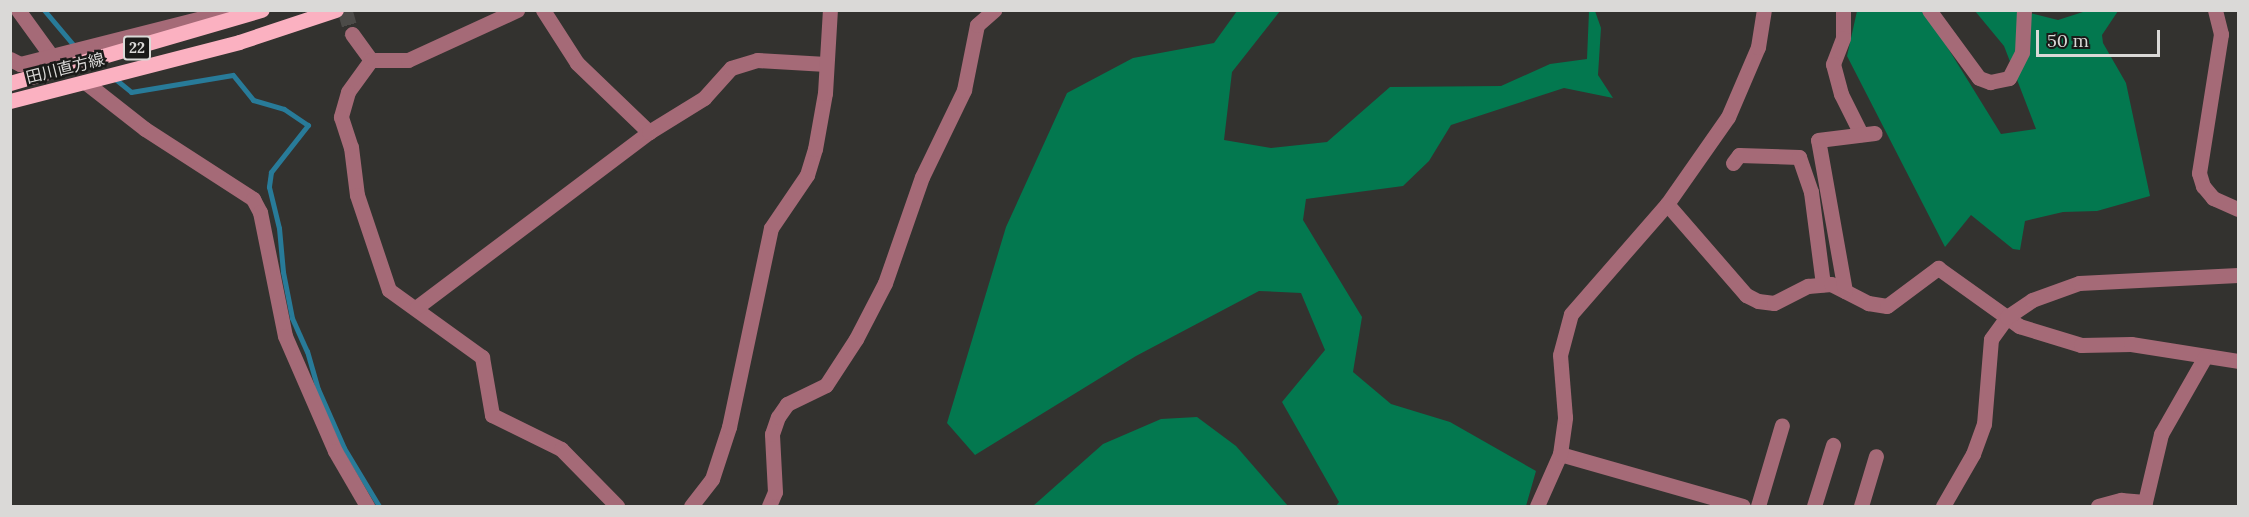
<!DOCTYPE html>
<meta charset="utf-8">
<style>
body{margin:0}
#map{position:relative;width:2249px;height:517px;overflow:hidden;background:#33322f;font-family:Lora,"Noto Sans JP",serif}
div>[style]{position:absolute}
.forest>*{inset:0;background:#03784f}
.stream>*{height:5px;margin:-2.5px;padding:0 2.5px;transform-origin:2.5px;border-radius:2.5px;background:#287b99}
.minor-tunnel>*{height:15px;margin-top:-7.5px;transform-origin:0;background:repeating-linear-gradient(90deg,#4c4b48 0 15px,transparent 0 23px)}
.minor>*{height:15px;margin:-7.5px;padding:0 7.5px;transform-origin:7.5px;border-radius:7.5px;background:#a56a77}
.major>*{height:15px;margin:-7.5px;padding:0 7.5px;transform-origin:7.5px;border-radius:7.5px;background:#fbb1c1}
span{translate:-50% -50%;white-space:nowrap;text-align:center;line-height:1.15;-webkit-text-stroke:5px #1a1a18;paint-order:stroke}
.shield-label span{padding:2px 4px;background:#1a1a18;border:2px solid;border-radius:4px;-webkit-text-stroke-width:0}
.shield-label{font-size:15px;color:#dad9d7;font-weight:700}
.street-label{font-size:16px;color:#dad9d7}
.frame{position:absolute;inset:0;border:12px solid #dad9d7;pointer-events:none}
.scale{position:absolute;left:2036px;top:30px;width:124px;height:27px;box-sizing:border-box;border:3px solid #dad9d7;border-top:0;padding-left:8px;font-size:18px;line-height:21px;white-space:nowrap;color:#dad9d7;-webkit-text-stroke:4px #1a1a18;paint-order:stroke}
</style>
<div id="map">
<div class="forest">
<div style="clip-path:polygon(1237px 11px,1280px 11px,1232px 72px,1224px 140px,1271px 148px,1327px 142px,1390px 87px,1501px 86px,1550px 64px,1587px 59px,1589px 11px,1595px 11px,1601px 28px,1598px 75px,1613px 98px,1564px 88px,1451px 125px,1429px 161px,1403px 186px,1306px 199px,1303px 220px,1362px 317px,1353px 372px,1391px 404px,1450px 422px,1536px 471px,1526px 506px,1336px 506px,1339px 502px,1282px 402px,1325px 350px,1301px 293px,1259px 291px,1136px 356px,975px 455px,947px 423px,1006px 227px,1067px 93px,1133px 58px,1214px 43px)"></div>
<div style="clip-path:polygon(1857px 11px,1925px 11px,2001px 134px,2036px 129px,2004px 46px,1975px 11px,2022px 11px,2058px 20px,2086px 11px,2118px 11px,2102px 35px,2103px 43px,2126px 83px,2150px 196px,2097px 211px,2063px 212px,2025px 221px,2020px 250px,2013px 249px,1971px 215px,1945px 247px,1847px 56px)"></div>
<div style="clip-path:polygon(1197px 417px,1236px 446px,1288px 506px,1033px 506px,1103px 444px,1161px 419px)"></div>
</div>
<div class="stream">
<div style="left:44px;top:10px;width:50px;rotate:49.9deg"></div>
<div style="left:114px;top:78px;width:22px;rotate:39deg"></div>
<div style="left:131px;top:92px;width:103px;rotate:-9.5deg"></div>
<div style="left:233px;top:75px;width:32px;rotate:51deg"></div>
<div style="left:253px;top:100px;width:32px;rotate:16deg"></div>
<div style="left:284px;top:109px;width:29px;rotate:34deg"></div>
<div style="left:308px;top:125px;width:60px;rotate:128.2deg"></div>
<div style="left:271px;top:172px;width:15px;rotate:98deg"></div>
<div style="left:269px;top:187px;width:42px;rotate:76.3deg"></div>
<div style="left:279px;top:228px;width:44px;rotate:84.8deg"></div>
<div style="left:283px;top:272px;width:47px;rotate:78.9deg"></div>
<div style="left:292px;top:318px;width:36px;rotate:66deg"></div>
<div style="left:307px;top:351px;width:40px;rotate:74deg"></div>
<div style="left:318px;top:389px;width:64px;rotate:66.2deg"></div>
<div style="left:344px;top:448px;width:68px;rotate:58.9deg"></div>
</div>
<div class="minor-tunnel">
<div style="left:345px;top:10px;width:25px;rotate:74deg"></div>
</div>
<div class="minor">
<div style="left:18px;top:10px;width:58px;rotate:54.1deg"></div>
<div style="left:543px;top:10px;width:63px;rotate:57.3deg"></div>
<div style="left:577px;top:63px;width:100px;rotate:43.8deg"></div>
<div style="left:1843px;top:10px;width:28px;rotate:90deg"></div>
<div style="left:1843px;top:38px;width:28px;rotate:111deg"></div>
<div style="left:1833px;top:64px;width:31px;rotate:75deg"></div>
<div style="left:1841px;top:94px;width:45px;rotate:63.4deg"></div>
<div style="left:1929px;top:10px;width:84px;rotate:53.7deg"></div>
<div style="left:1979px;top:78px;width:12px;rotate:20deg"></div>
<div style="left:1990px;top:82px;width:19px;rotate:-12deg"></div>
<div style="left:2009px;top:78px;width:29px;rotate:-63deg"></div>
<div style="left:2022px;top:52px;width:42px;rotate:-87.3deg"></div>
<div style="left:2215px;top:10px;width:25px;rotate:76deg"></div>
<div style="left:2221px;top:34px;width:141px;rotate:99deg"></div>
<div style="left:2199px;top:173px;width:14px;rotate:73deg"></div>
<div style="left:2203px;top:186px;width:16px;rotate:50deg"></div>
<div style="left:2213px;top:198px;width:27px;rotate:24deg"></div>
<div style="left:352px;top:34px;width:32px;rotate:54deg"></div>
<div style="left:371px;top:60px;width:39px;rotate:126deg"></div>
<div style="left:348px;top:92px;width:26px;rotate:106deg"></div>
<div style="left:341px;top:117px;width:32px;rotate:72deg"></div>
<div style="left:351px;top:147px;width:48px;rotate:82.9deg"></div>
<div style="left:357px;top:195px;width:100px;rotate:71.4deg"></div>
<div style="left:389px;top:290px;width:115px;rotate:35.8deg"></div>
<div style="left:482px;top:357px;width:59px;rotate:80.2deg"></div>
<div style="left:492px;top:415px;width:77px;rotate:26.2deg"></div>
<div style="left:561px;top:449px;width:80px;rotate:45.5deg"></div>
<div style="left:10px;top:59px;width:11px;rotate:27deg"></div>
<div style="left:20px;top:64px;width:220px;rotate:-14.2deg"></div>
<div style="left:371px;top:60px;width:37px"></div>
<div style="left:408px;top:60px;width:120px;rotate:-24.6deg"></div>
<div style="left:85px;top:82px;width:76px;rotate:38.1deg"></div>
<div style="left:145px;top:129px;width:129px;rotate:32.9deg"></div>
<div style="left:253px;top:199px;width:15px;rotate:62deg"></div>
<div style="left:260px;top:212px;width:126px;rotate:78.6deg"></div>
<div style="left:285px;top:336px;width:125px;rotate:66.5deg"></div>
<div style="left:335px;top:451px;width:64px;rotate:59.8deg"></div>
<div style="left:1733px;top:163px;width:10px;rotate:-53deg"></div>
<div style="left:1739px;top:155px;width:60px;rotate:1.9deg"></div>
<div style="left:1799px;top:157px;width:37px;rotate:71deg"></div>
<div style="left:1811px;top:192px;width:93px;rotate:82.6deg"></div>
<div style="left:1667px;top:204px;width:121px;rotate:49deg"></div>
<div style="left:1746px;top:295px;width:13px;rotate:27deg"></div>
<div style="left:1758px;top:301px;width:16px;rotate:7deg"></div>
<div style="left:1774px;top:303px;width:38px;rotate:-27deg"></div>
<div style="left:1808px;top:286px;width:23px;rotate:-5deg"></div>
<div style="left:1831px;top:284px;width:42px;rotate:27.2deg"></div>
<div style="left:1868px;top:303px;width:19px;rotate:9deg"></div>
<div style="left:1887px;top:306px;width:64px;rotate:-36.7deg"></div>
<div style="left:1938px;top:268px;width:100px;rotate:35.6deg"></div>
<div style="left:2019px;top:326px;width:65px;rotate:17deg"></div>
<div style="left:2081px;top:345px;width:50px;rotate:-1.1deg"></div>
<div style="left:2131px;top:344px;width:108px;rotate:9deg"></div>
<div style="left:1845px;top:291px;width:153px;rotate:-100.1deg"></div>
<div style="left:1818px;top:140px;width:57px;rotate:-7deg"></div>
<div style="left:417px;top:307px;width:291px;rotate:-37deg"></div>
<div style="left:649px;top:132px;width:65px;rotate:-31.7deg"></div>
<div style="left:704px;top:98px;width:40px;rotate:-48deg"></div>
<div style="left:731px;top:68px;width:27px;rotate:-17deg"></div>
<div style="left:757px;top:60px;width:69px;rotate:3.3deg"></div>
<div style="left:1560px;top:454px;width:190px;rotate:15.9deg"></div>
<div style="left:691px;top:506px;width:34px;rotate:-52deg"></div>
<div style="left:712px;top:479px;width:55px;rotate:-71.9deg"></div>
<div style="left:729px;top:427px;width:203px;rotate:-78.1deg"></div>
<div style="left:771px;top:228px;width:64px;rotate:-55.8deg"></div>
<div style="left:807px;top:175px;width:27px;rotate:-73deg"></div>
<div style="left:815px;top:149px;width:57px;rotate:-79.9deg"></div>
<div style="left:825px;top:93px;width:83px;rotate:-86.6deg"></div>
<div style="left:769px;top:506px;width:15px;rotate:-67deg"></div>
<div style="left:775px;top:492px;width:58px;rotate:-93deg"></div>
<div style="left:772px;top:434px;width:18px;rotate:-71deg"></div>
<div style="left:778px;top:417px;width:16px;rotate:-55deg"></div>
<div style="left:787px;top:404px;width:43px;rotate:-26deg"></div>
<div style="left:826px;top:385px;width:55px;rotate:-56.9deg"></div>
<div style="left:856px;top:339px;width:63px;rotate:-62.6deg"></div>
<div style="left:885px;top:283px;width:112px;rotate:-70.8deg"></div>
<div style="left:922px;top:177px;width:97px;rotate:-64.2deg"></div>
<div style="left:964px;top:90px;width:66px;rotate:-78.7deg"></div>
<div style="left:977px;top:25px;width:23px;rotate:-41deg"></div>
<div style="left:1537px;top:506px;width:57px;rotate:-66.1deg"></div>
<div style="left:1560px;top:454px;width:37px;rotate:-82deg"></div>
<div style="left:1565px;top:417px;width:62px;rotate:-94.6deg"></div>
<div style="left:1560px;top:355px;width:42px;rotate:-75deg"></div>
<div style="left:1571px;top:314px;width:146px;rotate:-48.9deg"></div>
<div style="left:1667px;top:204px;width:106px;rotate:-55deg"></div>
<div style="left:1728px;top:117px;width:76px;rotate:-66.8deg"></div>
<div style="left:1758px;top:47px;width:37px;rotate:-81deg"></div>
<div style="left:1758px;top:506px;width:84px;rotate:-73.5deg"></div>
<div style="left:1814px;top:506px;width:64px;rotate:-72.7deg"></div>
<div style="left:1861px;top:506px;width:52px;rotate:-73.3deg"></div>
<div style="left:1943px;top:506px;width:60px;rotate:-60deg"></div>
<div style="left:1973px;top:454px;width:32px;rotate:-70deg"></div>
<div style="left:1984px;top:424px;width:85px;rotate:-85.3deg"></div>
<div style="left:1991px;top:339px;width:27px;rotate:-54deg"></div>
<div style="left:2007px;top:317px;width:30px;rotate:-34deg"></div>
<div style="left:2032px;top:300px;width:50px;rotate:-19.9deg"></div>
<div style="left:2079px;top:283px;width:159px;rotate:-2.9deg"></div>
<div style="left:2098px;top:506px;width:24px;rotate:-15deg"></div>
<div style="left:2121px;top:500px;width:24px;rotate:5deg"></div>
<div style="left:2144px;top:506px;width:74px;rotate:-76.7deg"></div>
<div style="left:2161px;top:434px;width:89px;rotate:-60.3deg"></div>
</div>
<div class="major">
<div style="left:10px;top:83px;width:262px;rotate:-16.2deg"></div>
<div style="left:10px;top:101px;width:236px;rotate:-14.4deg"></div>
<div style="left:239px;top:42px;width:102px;rotate:-18.3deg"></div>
</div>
<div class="shield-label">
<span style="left:137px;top:48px">22</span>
</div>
<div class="street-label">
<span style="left:65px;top:68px;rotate:-14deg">田川直方線</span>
</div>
<div class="frame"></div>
<div class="scale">50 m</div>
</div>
